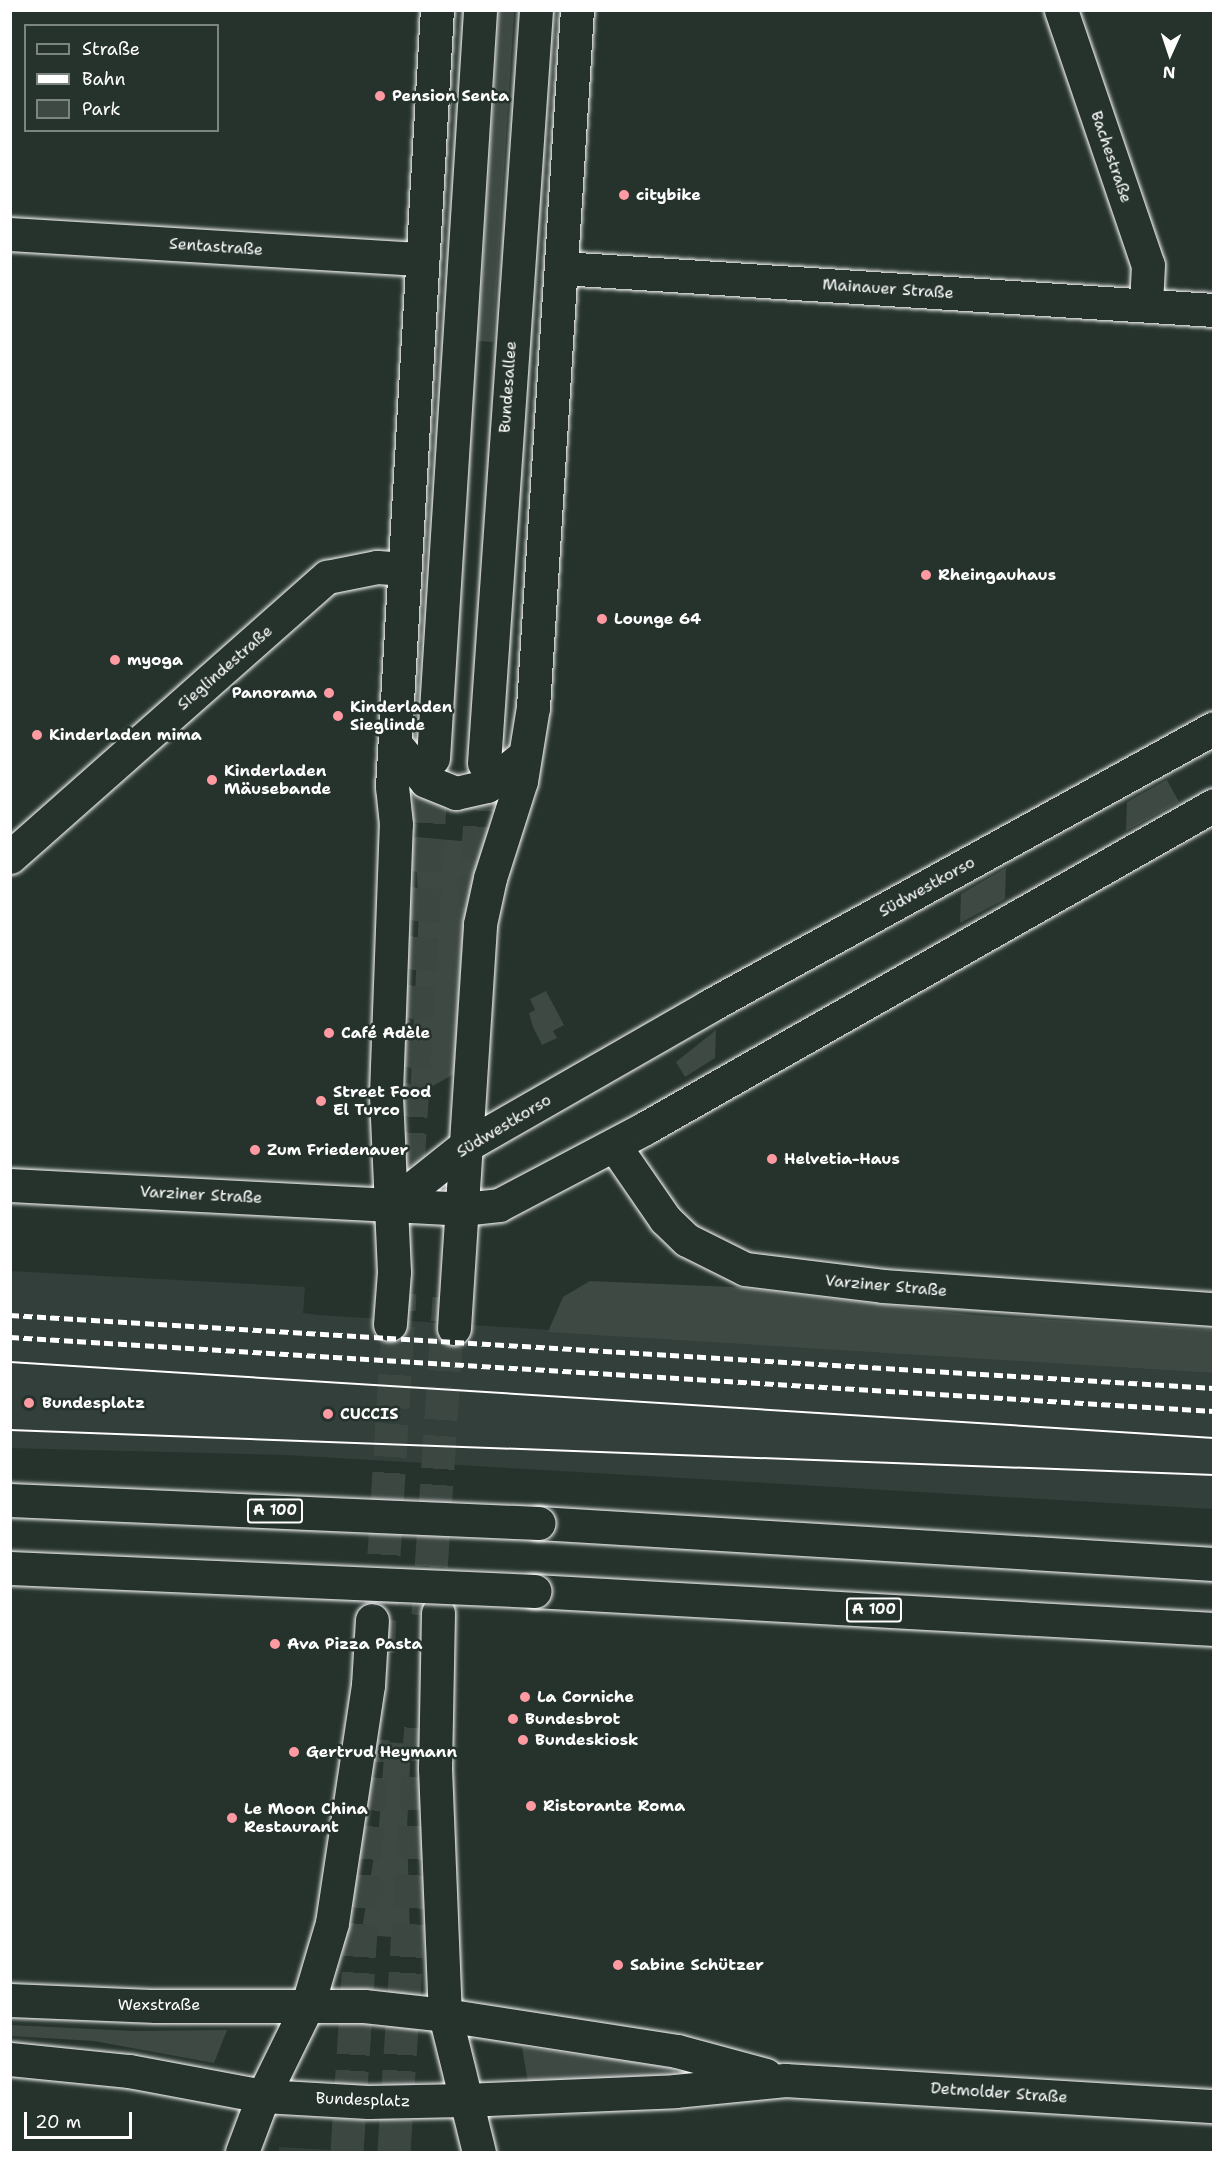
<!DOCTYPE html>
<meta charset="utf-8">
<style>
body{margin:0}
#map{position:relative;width:1224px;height:2163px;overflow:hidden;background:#26332d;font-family:"Shantell Sans",sans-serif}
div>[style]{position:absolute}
.built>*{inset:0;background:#333f3a}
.green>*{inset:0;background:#3e4944}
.major-tunnel>*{height:33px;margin-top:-16.5px;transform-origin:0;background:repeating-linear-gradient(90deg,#3c4742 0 33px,transparent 0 49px)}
.roads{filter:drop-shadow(0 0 2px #fff) drop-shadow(0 0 2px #fff)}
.minor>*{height:33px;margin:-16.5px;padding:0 16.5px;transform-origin:16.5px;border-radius:16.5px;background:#26332d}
.major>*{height:33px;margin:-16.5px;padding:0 16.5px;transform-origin:16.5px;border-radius:16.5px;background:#26332d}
.highway>*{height:33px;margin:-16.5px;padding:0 16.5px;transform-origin:16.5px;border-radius:16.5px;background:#26332d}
.tram>*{height:1.5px;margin:-0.75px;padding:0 0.75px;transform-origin:0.75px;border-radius:0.75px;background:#fff}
.rail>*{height:4.5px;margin-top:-2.25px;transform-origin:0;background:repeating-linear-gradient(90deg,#fff 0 9px,transparent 0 13.5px)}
.bridges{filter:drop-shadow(0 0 2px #fff) drop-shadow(0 0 2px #fff)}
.highway-bridge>*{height:33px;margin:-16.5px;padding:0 16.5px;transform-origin:16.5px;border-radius:16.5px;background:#26332d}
.dots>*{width:16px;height:16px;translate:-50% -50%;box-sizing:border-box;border:3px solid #26332d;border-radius:50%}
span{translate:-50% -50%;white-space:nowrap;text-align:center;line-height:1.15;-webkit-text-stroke:5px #26332d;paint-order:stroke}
.shield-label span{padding:2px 4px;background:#26332d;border:2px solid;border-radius:4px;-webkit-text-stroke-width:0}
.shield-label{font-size:15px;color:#fff;font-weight:700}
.poi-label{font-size:16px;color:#fff;font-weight:700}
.left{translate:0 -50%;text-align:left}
.right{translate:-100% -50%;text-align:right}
.street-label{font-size:16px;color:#fff}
.frame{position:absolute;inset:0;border:12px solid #fff;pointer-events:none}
.legend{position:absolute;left:24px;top:24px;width:195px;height:108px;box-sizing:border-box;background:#26332d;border:2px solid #7d8581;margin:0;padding:8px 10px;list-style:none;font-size:18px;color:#fff}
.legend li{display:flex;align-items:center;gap:12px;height:30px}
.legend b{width:30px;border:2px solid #7d8581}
.north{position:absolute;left:1140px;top:24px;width:60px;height:60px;-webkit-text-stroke:4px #26332d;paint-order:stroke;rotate:183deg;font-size:16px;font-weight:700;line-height:24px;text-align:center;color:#fff}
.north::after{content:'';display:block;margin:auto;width:21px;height:27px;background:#fff;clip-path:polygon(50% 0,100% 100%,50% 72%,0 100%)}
.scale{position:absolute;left:24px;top:2112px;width:108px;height:27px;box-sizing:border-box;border:3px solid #fff;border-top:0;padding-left:8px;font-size:18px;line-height:21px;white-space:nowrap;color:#fff;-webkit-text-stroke:4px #26332d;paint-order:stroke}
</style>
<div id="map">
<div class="built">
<div style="clip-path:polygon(10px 1271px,305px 1287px,303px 1313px,319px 1315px,1213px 1373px,1213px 1509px,286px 1455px,11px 1448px)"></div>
<div style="clip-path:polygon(279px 2147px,368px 2152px,279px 2152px)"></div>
</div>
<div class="green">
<div style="clip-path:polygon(499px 11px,514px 11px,493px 342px,478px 341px)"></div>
<div style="clip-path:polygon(1167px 780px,1179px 802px,1126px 831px,1127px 802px)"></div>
<div style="clip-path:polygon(415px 837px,484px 843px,463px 933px,454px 1074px,410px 1099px,419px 911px)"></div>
<div style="clip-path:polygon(1006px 868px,1005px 899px,960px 923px,961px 894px)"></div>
<div style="clip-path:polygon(546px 991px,564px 1025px,553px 1031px,557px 1038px,542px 1045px,533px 1027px,529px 1013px,535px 1010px,530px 999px)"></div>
<div style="clip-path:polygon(716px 1030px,715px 1058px,685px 1077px,676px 1062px)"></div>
<div style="clip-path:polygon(590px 1281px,732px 1287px,975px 1315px,1213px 1330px,1213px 1373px,548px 1332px,563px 1297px)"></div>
<div style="clip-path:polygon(385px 1742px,411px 1744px,407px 1828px,410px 1938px,361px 1935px,379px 1826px)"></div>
<div style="clip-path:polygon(11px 2025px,133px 2031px,227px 2030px,214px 2063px,94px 2041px,11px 2036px)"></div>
<div style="clip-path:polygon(522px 2047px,674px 2068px,677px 2074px,528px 2083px)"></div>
</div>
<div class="major-tunnel">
<div style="left:474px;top:908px;width:145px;rotate:-86.1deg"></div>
<div style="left:405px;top:1214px;width:457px;rotate:-86.5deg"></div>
<div style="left:428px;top:1615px;width:318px;rotate:-86.2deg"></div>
<div style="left:378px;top:1652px;width:360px;rotate:-86.5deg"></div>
<div style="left:347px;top:2152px;width:414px;rotate:-86.4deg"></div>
<div style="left:394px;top:2152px;width:430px;rotate:-86.4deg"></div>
</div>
<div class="roads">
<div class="minor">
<div style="left:1061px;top:10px;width:269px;rotate:71.2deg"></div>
<div style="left:1148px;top:265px;width:40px;rotate:92.9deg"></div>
<div style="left:10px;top:234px;width:413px;rotate:3.5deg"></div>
<div style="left:562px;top:268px;width:653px;rotate:3.69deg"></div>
<div style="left:10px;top:857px;width:423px;rotate:-41.5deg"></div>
<div style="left:327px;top:577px;width:51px;rotate:-11.3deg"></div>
<div style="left:377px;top:567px;width:26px;rotate:4deg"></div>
<div style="left:614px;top:1145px;width:90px;rotate:55.4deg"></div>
<div style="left:665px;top:1219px;width:30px;rotate:44deg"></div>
<div style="left:687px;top:1240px;width:65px;rotate:26.6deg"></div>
<div style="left:745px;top:1269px;width:139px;rotate:7deg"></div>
<div style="left:883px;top:1286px;width:332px;rotate:4deg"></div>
<div style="left:10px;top:1185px;width:453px;rotate:3deg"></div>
<div style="left:462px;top:1209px;width:37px;rotate:-6deg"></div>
<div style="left:499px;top:1205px;width:165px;rotate:-27.8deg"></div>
<div style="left:645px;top:1128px;width:654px;rotate:-29.58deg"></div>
<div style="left:391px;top:1205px;width:95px;rotate:-38.6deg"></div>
<div style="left:465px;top:1146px;width:281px;rotate:-29.8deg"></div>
<div style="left:709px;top:1006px;width:576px;rotate:-28.83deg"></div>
<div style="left:445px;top:2015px;width:235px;rotate:8.8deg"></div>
<div style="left:677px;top:2051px;width:92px;rotate:15.1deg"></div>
<div style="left:464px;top:2100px;width:211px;rotate:-2.4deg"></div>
<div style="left:675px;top:2091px;width:111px;rotate:-5.7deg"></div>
<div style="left:785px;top:2080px;width:430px;rotate:3.5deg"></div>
</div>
<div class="major">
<div style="left:397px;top:746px;width:45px;rotate:50.4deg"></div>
<div style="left:426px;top:781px;width:32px;rotate:22deg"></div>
<div style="left:456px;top:793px;width:32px;rotate:-13deg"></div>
<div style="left:487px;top:786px;width:43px;rotate:-39.3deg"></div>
<div style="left:433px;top:758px;width:749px;rotate:-86.4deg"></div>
<div style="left:484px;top:763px;width:755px;rotate:-86.05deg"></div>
<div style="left:390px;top:1324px;width:52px;rotate:-85.6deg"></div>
<div style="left:394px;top:1272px;width:179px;rotate:-92.6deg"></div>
<div style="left:386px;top:1093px;width:269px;rotate:-87.9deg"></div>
<div style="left:396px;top:824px;width:37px;rotate:-96deg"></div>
<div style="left:392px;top:787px;width:778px;rotate:-86.69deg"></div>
<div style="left:454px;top:1328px;width:405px;rotate:-86.3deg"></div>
<div style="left:480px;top:924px;width:47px;rotate:-77.7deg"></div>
<div style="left:490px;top:878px;width:102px;rotate:-72.3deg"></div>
<div style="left:521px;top:781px;width:75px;rotate:-80.8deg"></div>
<div style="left:533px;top:707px;width:698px;rotate:-86.39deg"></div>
<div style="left:438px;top:1613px;width:155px;rotate:91.1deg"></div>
<div style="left:435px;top:1768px;width:247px;rotate:87.7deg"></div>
<div style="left:445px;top:2015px;width:141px;rotate:76.1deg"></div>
<div style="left:10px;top:2000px;width:146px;rotate:2.4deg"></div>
<div style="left:156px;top:2006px;width:208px"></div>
<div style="left:364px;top:2006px;width:81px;rotate:6.3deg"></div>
<div style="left:10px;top:2059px;width:120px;rotate:5.8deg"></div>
<div style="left:129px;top:2071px;width:136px;rotate:10.6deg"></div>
<div style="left:263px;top:2096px;width:105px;rotate:3.3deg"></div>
<div style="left:368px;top:2102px;width:96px;rotate:-1.2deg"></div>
<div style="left:242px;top:2152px;width:60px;rotate:-69.4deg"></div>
<div style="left:263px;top:2096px;width:102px;rotate:-63.9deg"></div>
<div style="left:308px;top:2004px;width:84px;rotate:-73.5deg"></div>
<div style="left:332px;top:1923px;width:241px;rotate:-81.4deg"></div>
<div style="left:368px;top:1685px;width:65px;rotate:-86.5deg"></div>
</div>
<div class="highway">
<div style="left:539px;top:1523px;width:676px;rotate:3.48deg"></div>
<div style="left:534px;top:1591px;width:681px;rotate:3.2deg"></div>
</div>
</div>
<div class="tram">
<div style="left:10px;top:1362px;width:1206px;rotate:3.61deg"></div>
<div style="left:10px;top:1430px;width:1205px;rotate:2.14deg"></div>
</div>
<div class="rail">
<div style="left:10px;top:1315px;width:1206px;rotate:3.47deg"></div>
<div style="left:10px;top:1337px;width:1206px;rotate:3.52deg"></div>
</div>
<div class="bridges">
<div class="highway-bridge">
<div style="left:10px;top:1500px;width:529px;rotate:2.49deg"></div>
<div style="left:10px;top:1568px;width:525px;rotate:2.51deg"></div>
</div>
</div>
<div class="dots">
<div style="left:380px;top:96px;background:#ff9aa2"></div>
<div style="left:624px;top:195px;background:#ff9aa2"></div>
<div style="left:926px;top:575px;background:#ff9aa2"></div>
<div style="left:602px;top:619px;background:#ff9aa2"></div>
<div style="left:115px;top:660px;background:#ff9aa2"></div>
<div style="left:329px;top:693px;background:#ff9aa2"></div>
<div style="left:338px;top:716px;background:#ff9aa2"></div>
<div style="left:37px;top:735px;background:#ff9aa2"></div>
<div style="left:212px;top:780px;background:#ff9aa2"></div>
<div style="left:329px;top:1033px;background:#ff9aa2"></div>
<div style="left:321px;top:1101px;background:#ff9aa2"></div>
<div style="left:255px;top:1150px;background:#ff9aa2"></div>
<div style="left:772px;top:1159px;background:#ff9aa2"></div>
<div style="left:29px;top:1403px;background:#ff9aa2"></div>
<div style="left:328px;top:1414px;background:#ff9aa2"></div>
<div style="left:275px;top:1644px;background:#ff9aa2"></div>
<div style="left:525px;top:1697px;background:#ff9aa2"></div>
<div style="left:513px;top:1719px;background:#ff9aa2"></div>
<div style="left:523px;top:1740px;background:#ff9aa2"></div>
<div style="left:294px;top:1752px;background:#ff9aa2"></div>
<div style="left:531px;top:1806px;background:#ff9aa2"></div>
<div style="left:232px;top:1818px;background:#ff9aa2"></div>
<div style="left:618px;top:1965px;background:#ff9aa2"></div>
</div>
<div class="shield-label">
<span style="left:275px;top:1511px">A 100</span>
<span style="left:874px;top:1610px">A 100</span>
</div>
<div class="poi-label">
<span class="left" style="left:392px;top:96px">Pension Senta</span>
<span class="left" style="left:636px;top:195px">citybike</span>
<span class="left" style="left:938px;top:575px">Rheingauhaus</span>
<span class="left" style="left:614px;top:619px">Lounge 64</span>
<span class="left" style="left:127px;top:660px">myoga</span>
<span class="right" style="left:317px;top:693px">Panorama</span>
<span class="left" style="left:350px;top:716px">Kinderladen<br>Sieglinde</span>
<span class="left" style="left:49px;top:735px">Kinderladen mima</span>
<span class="left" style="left:224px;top:780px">Kinderladen<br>Mäusebande</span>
<span class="left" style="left:341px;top:1033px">Café Adèle</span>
<span class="left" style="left:333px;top:1101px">Street Food<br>El Turco</span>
<span class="left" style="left:267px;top:1150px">Zum Friedenauer</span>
<span class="left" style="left:784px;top:1159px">Helvetia-Haus</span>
<span class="left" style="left:42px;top:1403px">Bundesplatz</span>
<span class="left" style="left:340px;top:1414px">CUCCIS</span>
<span class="left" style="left:287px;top:1644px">Ava Pizza Pasta</span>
<span class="left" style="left:537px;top:1697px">La Corniche</span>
<span class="left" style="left:525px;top:1719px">Bundesbrot</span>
<span class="left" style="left:535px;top:1740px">Bundeskiosk</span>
<span class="left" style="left:306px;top:1752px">Gertrud Heymann</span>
<span class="left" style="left:543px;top:1806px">Ristorante Roma</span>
<span class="left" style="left:244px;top:1818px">Le Moon China<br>Restaurant</span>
<span class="left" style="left:630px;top:1965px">Sabine Schützer</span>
</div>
<div class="street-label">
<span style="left:1111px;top:157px;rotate:71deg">Bachestraße</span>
<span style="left:216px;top:247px;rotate:4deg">Sentastraße</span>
<span style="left:888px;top:289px;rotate:4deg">Mainauer Straße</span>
<span style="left:508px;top:387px;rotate:-86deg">Bundesallee</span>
<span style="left:225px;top:668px;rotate:-41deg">Sieglindestraße</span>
<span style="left:927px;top:887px;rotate:-29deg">Südwestkorso</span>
<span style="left:504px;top:1126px;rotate:-31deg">Südwestkorso</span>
<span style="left:201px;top:1195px;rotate:3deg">Varziner Straße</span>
<span style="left:886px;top:1286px;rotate:5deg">Varziner Straße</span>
<span style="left:159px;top:2005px">Wexstraße</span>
<span style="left:999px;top:2093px;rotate:4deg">Detmolder Straße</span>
<span style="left:363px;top:2100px;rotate:2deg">Bundesplatz</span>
</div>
<div class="frame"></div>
<ul class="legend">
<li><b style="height:8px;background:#26332d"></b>Straße</li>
<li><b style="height:8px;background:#fff"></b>Bahn</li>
<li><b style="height:16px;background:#3e4944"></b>Park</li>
</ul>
<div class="north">N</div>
<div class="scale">20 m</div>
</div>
